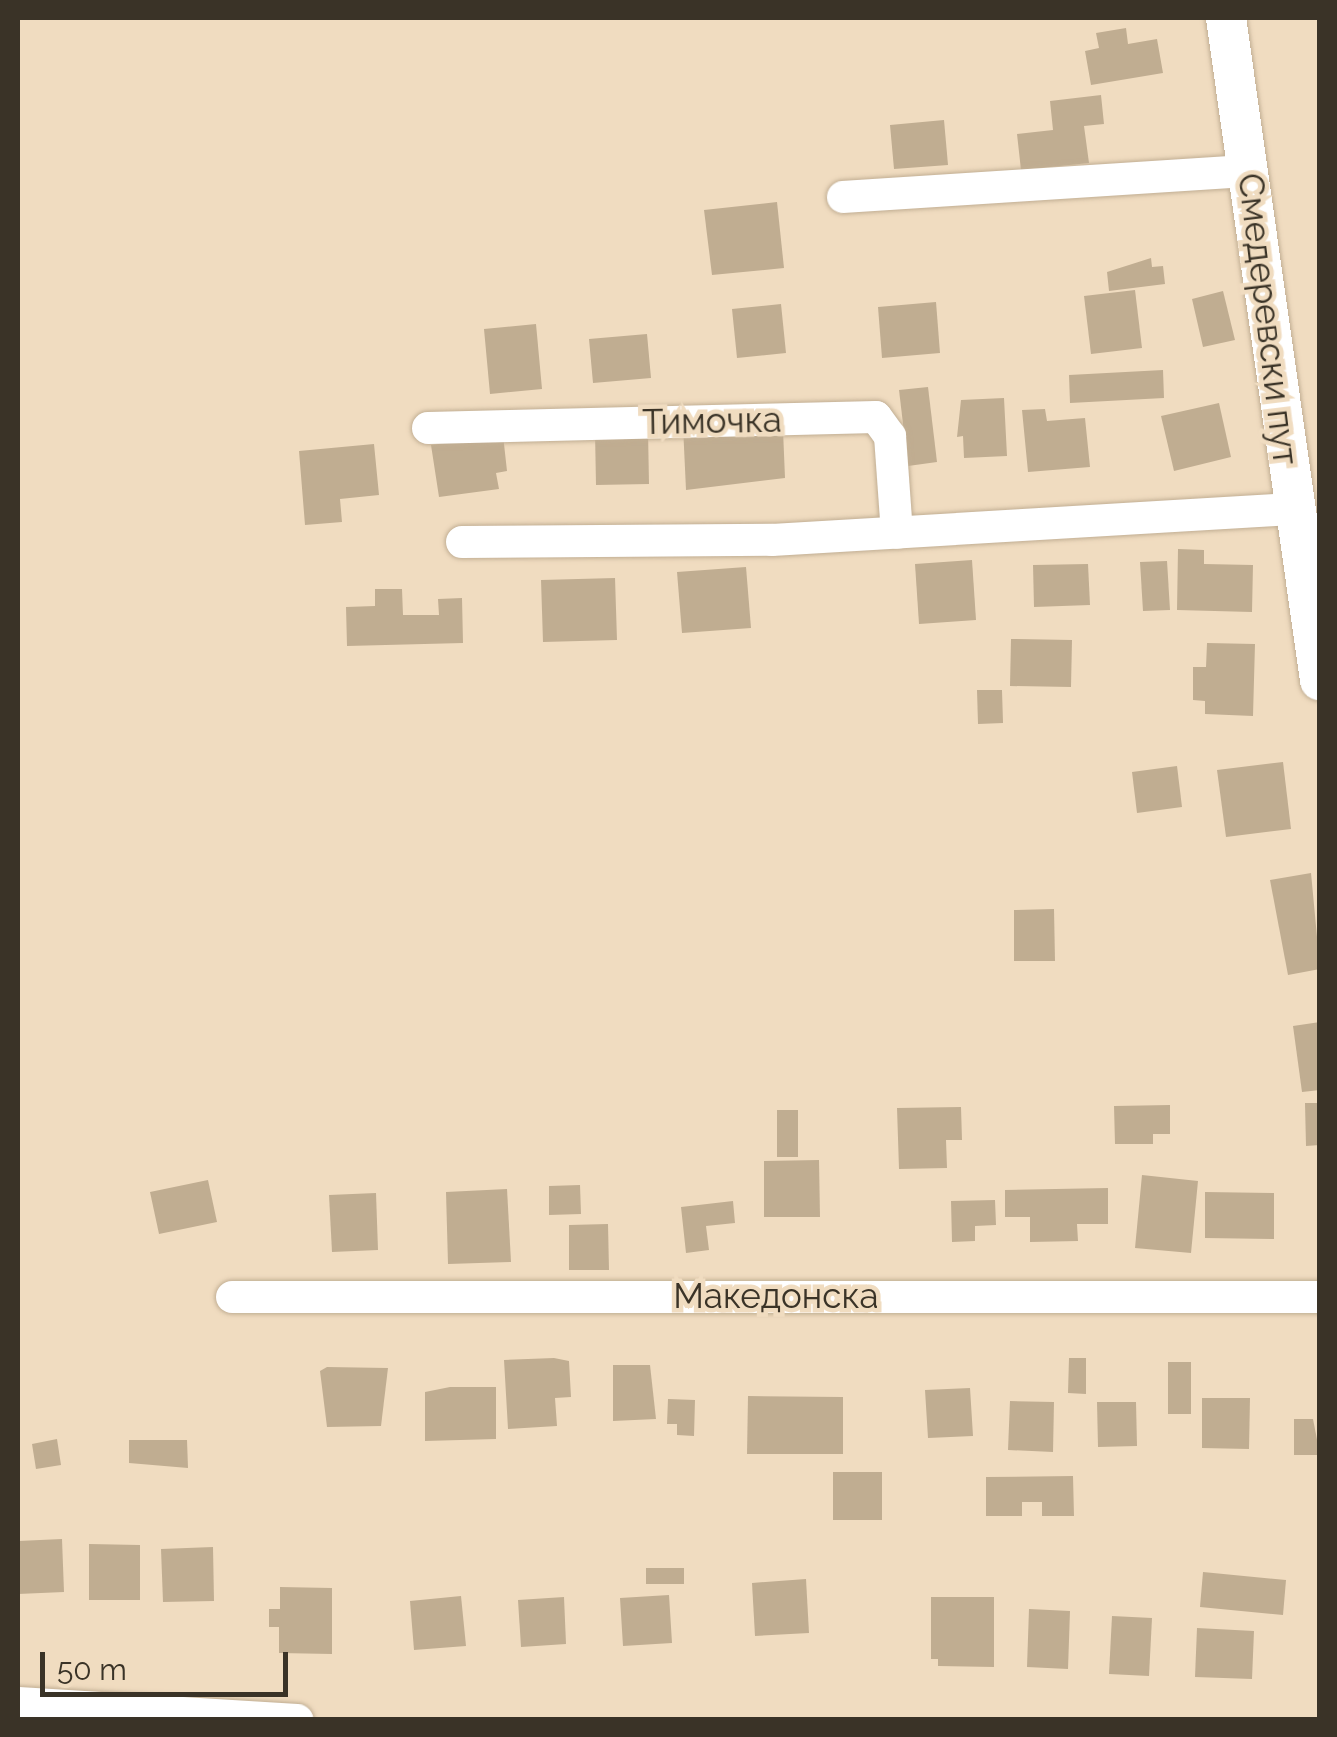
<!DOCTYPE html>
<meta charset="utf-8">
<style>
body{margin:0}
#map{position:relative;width:1337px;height:1737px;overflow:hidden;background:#f0dcc0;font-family:Raleway,sans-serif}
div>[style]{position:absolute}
.building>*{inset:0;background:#c0ad91}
.roads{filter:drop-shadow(0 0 2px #c1ae93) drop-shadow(0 0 2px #c1ae93)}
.minor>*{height:32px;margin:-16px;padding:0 16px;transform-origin:16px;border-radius:16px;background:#fff}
.tertiary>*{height:40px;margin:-20px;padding:0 20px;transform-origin:20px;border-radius:20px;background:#fff}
span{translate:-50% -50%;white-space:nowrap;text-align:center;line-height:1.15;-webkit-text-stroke:9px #f0dcc0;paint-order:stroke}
.street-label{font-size:35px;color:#3a3327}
.frame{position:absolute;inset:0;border:20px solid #3a3327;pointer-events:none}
.scale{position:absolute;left:40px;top:1652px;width:248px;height:45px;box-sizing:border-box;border:5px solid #3a3327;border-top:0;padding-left:12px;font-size:30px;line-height:35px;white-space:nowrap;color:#3a3327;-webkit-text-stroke:8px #f0dcc0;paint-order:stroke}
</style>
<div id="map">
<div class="building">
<div style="clip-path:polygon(1126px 28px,1128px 44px,1157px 39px,1163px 73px,1091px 85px,1085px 51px,1099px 48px,1096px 33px)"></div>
<div style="clip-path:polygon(1101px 95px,1104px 124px,1084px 126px,1089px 163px,1021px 170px,1017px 134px,1053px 130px,1050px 101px)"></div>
<div style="clip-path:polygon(944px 120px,948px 165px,894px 169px,890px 125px)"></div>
<div style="clip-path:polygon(777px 202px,784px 268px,712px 275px,704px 210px)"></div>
<div style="clip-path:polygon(1151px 258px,1152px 267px,1163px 266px,1165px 284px,1109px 291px,1107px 272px)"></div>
<div style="clip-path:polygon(1135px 290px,1142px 348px,1091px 354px,1084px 296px)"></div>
<div style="clip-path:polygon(1223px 291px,1235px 340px,1203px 347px,1192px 299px)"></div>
<div style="clip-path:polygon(936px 302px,940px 353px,882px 358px,878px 307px)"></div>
<div style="clip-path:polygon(781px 304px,786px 353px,737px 358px,732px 309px)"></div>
<div style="clip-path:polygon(536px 324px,542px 389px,490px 394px,484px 329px)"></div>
<div style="clip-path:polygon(647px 334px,651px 378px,593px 383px,589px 339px)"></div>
<div style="clip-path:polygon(1163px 370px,1164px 398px,1070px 403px,1069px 375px)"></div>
<div style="clip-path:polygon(928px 387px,937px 462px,908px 466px,899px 390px)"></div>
<div style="clip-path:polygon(1004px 398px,1007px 456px,964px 458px,963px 436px,957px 437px,961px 400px)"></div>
<div style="clip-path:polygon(1219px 403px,1231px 457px,1174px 471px,1161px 416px)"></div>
<div style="clip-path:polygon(1045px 409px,1047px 421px,1085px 418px,1090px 467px,1028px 472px,1022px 410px)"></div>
<div style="clip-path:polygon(683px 426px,783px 430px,785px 478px,686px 490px)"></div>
<div style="clip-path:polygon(648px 431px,649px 484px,596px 485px,595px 432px)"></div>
<div style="clip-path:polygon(503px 435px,507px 471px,496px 473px,499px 489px,439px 497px,431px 445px)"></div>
<div style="clip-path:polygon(374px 444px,379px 495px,340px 499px,342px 522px,305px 525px,299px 451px)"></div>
<div style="clip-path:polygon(1178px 549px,1204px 550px,1204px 564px,1253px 565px,1252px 612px,1177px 610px)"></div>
<div style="clip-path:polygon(972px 560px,976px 620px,919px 624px,915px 564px)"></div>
<div style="clip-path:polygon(1167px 561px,1170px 610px,1143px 611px,1140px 562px)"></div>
<div style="clip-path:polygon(1088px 564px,1090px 605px,1034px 607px,1033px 565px)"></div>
<div style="clip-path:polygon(746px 567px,751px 628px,682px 633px,677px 572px)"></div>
<div style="clip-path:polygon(615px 578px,617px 640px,543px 642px,541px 580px)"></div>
<div style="clip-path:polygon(375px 589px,402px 589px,403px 615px,439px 615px,438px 599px,462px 598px,463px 643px,347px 646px,346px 607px,375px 606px)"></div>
<div style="clip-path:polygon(1011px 639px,1072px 640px,1071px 687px,1010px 686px)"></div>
<div style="clip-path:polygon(1207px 643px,1255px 644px,1253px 716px,1205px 714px,1205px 701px,1193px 700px,1193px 667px,1206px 667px)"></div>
<div style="clip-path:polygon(977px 690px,1002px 690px,1003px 723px,978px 724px)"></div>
<div style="clip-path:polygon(1283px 762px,1291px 829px,1226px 837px,1217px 770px)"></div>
<div style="clip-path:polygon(1177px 766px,1182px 807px,1137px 813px,1132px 772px)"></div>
<div style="clip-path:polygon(1311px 873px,1320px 969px,1288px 975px,1270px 880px)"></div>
<div style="clip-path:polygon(1054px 909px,1055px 961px,1014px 961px,1014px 910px)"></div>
<div style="clip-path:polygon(1320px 1022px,1320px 1090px,1302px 1092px,1293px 1026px)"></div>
<div style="clip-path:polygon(1305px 1103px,1320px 1103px,1320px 1145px,1306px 1146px)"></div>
<div style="clip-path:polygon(1170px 1105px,1170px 1134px,1153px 1134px,1153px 1144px,1115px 1144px,1114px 1106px)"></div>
<div style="clip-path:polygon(961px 1107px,962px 1140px,946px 1140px,947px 1168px,899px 1169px,897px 1108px)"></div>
<div style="clip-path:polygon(777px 1110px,798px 1110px,798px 1157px,777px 1157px)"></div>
<div style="clip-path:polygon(819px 1160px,820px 1217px,764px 1217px,764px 1161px)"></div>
<div style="clip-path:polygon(1142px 1175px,1198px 1181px,1191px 1253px,1135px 1248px)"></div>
<div style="clip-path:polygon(208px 1180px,217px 1222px,159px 1234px,150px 1192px)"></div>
<div style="clip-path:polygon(580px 1185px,581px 1214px,549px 1215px,549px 1186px)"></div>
<div style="clip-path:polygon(1108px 1188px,1108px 1224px,1077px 1224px,1078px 1241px,1030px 1242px,1030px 1217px,1005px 1217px,1005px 1190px)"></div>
<div style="clip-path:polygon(507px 1189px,511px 1262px,448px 1264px,446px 1192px)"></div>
<div style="clip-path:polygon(1205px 1192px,1274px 1193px,1274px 1239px,1205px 1238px)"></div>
<div style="clip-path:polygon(376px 1193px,378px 1250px,332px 1252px,329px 1195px)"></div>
<div style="clip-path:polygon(995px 1200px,996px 1225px,975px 1226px,975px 1241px,952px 1242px,951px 1201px)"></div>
<div style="clip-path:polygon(733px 1201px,735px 1223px,706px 1226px,709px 1250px,686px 1253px,681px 1207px)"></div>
<div style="clip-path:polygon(608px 1224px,609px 1270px,569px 1270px,569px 1225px)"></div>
<div style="clip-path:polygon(554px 1358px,569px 1361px,571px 1397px,555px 1398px,557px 1426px,508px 1429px,504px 1360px)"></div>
<div style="clip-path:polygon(1069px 1358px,1086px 1358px,1086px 1394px,1068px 1393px)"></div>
<div style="clip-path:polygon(1168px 1362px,1191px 1362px,1191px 1414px,1168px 1414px)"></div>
<div style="clip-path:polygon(613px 1365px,650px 1365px,656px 1419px,613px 1421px)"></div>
<div style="clip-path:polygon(327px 1367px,388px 1368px,381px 1426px,327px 1427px,320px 1371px)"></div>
<div style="clip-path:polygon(450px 1387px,496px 1387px,496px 1439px,425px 1441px,425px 1392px)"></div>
<div style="clip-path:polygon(970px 1388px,973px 1436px,928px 1438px,925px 1390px)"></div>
<div style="clip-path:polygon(748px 1396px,843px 1397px,843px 1454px,747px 1454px)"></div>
<div style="clip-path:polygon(1202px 1398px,1250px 1398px,1249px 1449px,1202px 1448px)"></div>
<div style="clip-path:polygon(668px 1399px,695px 1400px,694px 1436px,677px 1435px,677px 1424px,667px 1424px)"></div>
<div style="clip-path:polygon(1010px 1401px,1054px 1402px,1053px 1452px,1008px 1450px)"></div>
<div style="clip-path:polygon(1097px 1402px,1136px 1402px,1137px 1446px,1098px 1447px)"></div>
<div style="clip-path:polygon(1294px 1419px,1313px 1419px,1320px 1455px,1294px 1455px)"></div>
<div style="clip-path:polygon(57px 1439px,61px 1465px,36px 1469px,32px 1444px)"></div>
<div style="clip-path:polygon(129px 1440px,187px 1440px,188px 1468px,129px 1463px)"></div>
<div style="clip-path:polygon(833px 1472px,882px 1472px,882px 1520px,833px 1520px)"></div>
<div style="clip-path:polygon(1073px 1476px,1074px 1516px,1042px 1516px,1042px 1502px,1022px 1502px,1022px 1516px,986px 1516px,986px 1477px)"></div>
<div style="clip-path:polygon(62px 1539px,64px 1592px,18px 1594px,18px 1541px)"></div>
<div style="clip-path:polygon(89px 1544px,140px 1545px,140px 1600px,89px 1600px)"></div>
<div style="clip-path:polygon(213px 1547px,214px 1601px,163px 1602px,161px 1549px)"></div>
<div style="clip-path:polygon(646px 1568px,684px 1568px,684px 1584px,646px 1584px)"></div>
<div style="clip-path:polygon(1203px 1572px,1286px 1580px,1283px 1615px,1200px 1607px)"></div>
<div style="clip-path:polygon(806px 1579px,809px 1633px,755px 1636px,752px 1583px)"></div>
<div style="clip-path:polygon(280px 1587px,332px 1588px,332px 1654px,279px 1653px,279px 1627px,269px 1627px,269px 1609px,280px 1609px)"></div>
<div style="clip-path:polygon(669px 1595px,672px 1643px,623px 1646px,620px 1598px)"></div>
<div style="clip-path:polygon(461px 1596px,466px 1646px,414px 1650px,410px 1601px)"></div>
<div style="clip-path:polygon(564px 1597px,566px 1644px,521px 1647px,518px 1600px)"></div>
<div style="clip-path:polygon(931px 1597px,994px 1597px,994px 1667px,938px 1666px,938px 1659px,931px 1659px)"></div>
<div style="clip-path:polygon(1029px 1609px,1070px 1611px,1068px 1669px,1027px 1667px)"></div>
<div style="clip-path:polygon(1112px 1616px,1152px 1618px,1149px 1676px,1109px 1674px)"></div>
<div style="clip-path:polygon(1197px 1628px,1254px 1631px,1252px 1679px,1195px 1677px)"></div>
</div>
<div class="roads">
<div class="minor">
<div style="left:843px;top:197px;width:407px;rotate:-3.7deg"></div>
<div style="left:428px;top:428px;width:448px;rotate:-1.4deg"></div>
<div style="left:876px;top:417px;width:24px;rotate:54deg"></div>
<div style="left:890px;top:436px;width:97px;rotate:85.9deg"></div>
<div style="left:462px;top:542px;width:310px;rotate:-0.4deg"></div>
<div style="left:772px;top:540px;width:521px;rotate:-3.41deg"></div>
<div style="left:232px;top:1297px;width:1088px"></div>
<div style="left:18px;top:1703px;width:280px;rotate:3.5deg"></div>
</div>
<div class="tertiary">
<div style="left:1226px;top:18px;width:669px;rotate:81.92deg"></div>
</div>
</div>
<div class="street-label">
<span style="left:1268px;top:319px;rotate:83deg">Смедеревски пут</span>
<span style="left:712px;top:421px;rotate:-1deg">Тимочка</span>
<span style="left:776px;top:1296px">Македонска</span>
</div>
<div class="frame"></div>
<div class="scale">50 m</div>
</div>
